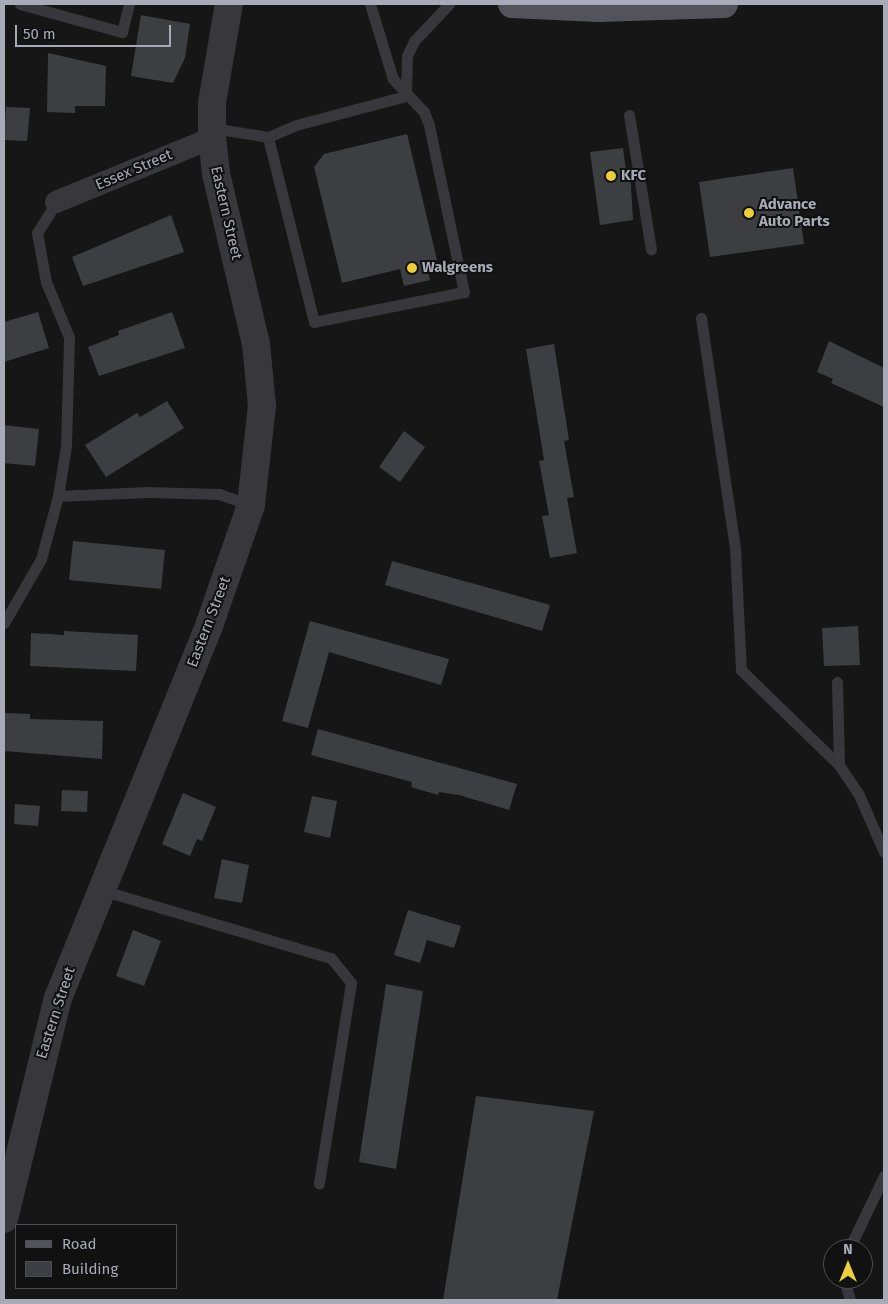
<!DOCTYPE html>
<style>
body{margin:0}
#map{position:relative;width:888px;height:1304px;overflow:hidden;background:#161617;font-family:"Fira Sans",sans-serif}
div>[style]{position:absolute}
.building>*{inset:0;background:#3d3e41}
.service>*{height:11px;margin:-5.5px;padding:0 5.5px;transform-origin:5.5px;border-radius:5.5px;background:#37373c}
.minor>*{height:22px;margin:-11px;padding:0 11px;transform-origin:11px;border-radius:11px;background:#37373c}
.tertiary>*{height:28px;margin:-14px;padding:0 14px;transform-origin:14px;border-radius:14px;background:#37373c}
.primary>*{height:28px;margin:-14px;padding:0 14px;transform-origin:14px;border-radius:14px;background:#53535b}
.dots>*{width:14px;height:14px;translate:-50% -50%;box-sizing:border-box;border:2px solid #111112;border-radius:50%}
span{translate:-50% -50%;white-space:nowrap;text-align:center;line-height:1.15;-webkit-text-stroke:4px #111112;paint-order:stroke}
.street-label{font-size:15px;color:#a8aab7}
.poi-label{font-size:15px;color:#a8aab7;font-weight:700}
.left{translate:0 -50%;text-align:left}
.frame{position:absolute;inset:0;border:5px solid #a8aab7;pointer-events:none}
.legend{position:absolute;left:15px;top:1224px;width:162px;height:65px;box-sizing:border-box;background:#111112;border:1px solid #4d4e54;margin:0;padding:6px 9px;list-style:none;font-size:15px;color:#a8aab7}
.legend li{display:flex;align-items:center;gap:10px;height:25px}
.legend b{width:25px;border:1px solid #4d4e54}
.north{position:absolute;left:823px;top:1239px;width:50px;height:50px;box-sizing:border-box;background:#111112;border:1px solid #4d4e54;border-radius:50%;rotate:0deg;font-size:14px;font-weight:700;line-height:20px;text-align:center;color:#a8aab7}
.north::after{content:'';display:block;margin:auto;width:18px;height:22px;background:#ebce3a;clip-path:polygon(50% 0,100% 100%,50% 72%,0 100%)}
.scale{position:absolute;left:15px;top:25px;width:156px;height:22px;box-sizing:border-box;border:2px solid #a8aab7;border-top:0;padding-left:6px;font-size:15px;line-height:18px;white-space:nowrap;color:#a8aab7;-webkit-text-stroke:4px #111112;paint-order:stroke}
</style>
<div id="map">
<div class="building">
<div style="clip-path:polygon(141px 15px,190px 24px,185px 58px,173px 83px,131px 76px)"></div>
<div style="clip-path:polygon(48px 53px,106px 66px,105px 106px,75px 106px,75px 113px,47px 112px)"></div>
<div style="clip-path:polygon(6px 107px,30px 108px,27px 141px,4px 140px)"></div>
<div style="clip-path:polygon(407px 134px,437px 260px,426px 263px,430px 280px,404px 286px,400px 269px,342px 283px,314px 167px,324px 154px)"></div>
<div style="clip-path:polygon(623px 148px,626px 170px,630px 170px,633px 220px,600px 225px,590px 152px)"></div>
<div style="clip-path:polygon(793px 168px,804px 244px,710px 257px,699px 182px)"></div>
<div style="clip-path:polygon(171px 215px,184px 252px,83px 286px,72px 257px)"></div>
<div style="clip-path:polygon(38px 312px,49px 348px,4px 362px,4px 322px)"></div>
<div style="clip-path:polygon(172px 312px,185px 348px,99px 376px,88px 347px,119px 335px,118px 331px)"></div>
<div style="clip-path:polygon(829px 341px,884px 368px,884px 407px,831px 383px,833px 379px,817px 372px)"></div>
<div style="clip-path:polygon(554px 344px,569px 440px,564px 441px,574px 497px,567px 498px,577px 553px,550px 558px,542px 516px,549px 515px,539px 461px,544px 460px,526px 349px)"></div>
<div style="clip-path:polygon(167px 401px,184px 428px,106px 477px,85px 445px,137px 413px,140px 417px)"></div>
<div style="clip-path:polygon(4px 425px,39px 429px,35px 466px,4px 463px)"></div>
<div style="clip-path:polygon(404px 431px,425px 447px,400px 482px,379px 467px)"></div>
<div style="clip-path:polygon(73px 541px,165px 550px,161px 589px,69px 580px)"></div>
<div style="clip-path:polygon(392px 561px,550px 605px,542px 631px,385px 585px)"></div>
<div style="clip-path:polygon(310px 621px,449px 659px,441px 685px,329px 652px,308px 728px,282px 721px)"></div>
<div style="clip-path:polygon(858px 626px,860px 665px,824px 666px,822px 628px)"></div>
<div style="clip-path:polygon(64px 631px,138px 635px,136px 671px,30px 666px,31px 633px,64px 635px)"></div>
<div style="clip-path:polygon(4px 713px,30px 714px,30px 719px,103px 721px,102px 759px,4px 751px)"></div>
<div style="clip-path:polygon(318px 729px,517px 784px,509px 810px,459px 795px,439px 792px,438px 795px,411px 787px,412px 782px,311px 755px)"></div>
<div style="clip-path:polygon(62px 790px,88px 791px,87px 812px,61px 811px)"></div>
<div style="clip-path:polygon(183px 793px,216px 807px,202px 841px,197px 839px,190px 856px,162px 844px)"></div>
<div style="clip-path:polygon(312px 796px,337px 801px,330px 838px,304px 832px)"></div>
<div style="clip-path:polygon(15px 804px,40px 806px,38px 826px,14px 824px)"></div>
<div style="clip-path:polygon(222px 859px,249px 865px,242px 903px,214px 898px)"></div>
<div style="clip-path:polygon(408px 910px,461px 926px,454px 948px,427px 940px,420px 963px,394px 955px)"></div>
<div style="clip-path:polygon(133px 930px,161px 941px,144px 986px,116px 976px)"></div>
<div style="clip-path:polygon(386px 984px,423px 991px,396px 1169px,359px 1162px)"></div>
<div style="clip-path:polygon(476px 1096px,594px 1111px,557px 1300px,443px 1300px)"></div>
</div>
<div class="service">
<div style="left:20px;top:4px;width:106px;rotate:15.4deg"></div>
<div style="left:122px;top:32px;width:29px;rotate:-76deg"></div>
<div style="left:370px;top:4px;width:78px;rotate:73deg"></div>
<div style="left:393px;top:79px;width:45px;rotate:46.8deg"></div>
<div style="left:424px;top:112px;width:14px;rotate:69deg"></div>
<div style="left:429px;top:125px;width:171px;rotate:78.2deg"></div>
<div style="left:464px;top:292px;width:153px;rotate:168.7deg"></div>
<div style="left:314px;top:322px;width:191px;rotate:-104deg"></div>
<div style="left:268px;top:137px;width:30px;rotate:-23deg"></div>
<div style="left:296px;top:125px;width:114px;rotate:-14.8deg"></div>
<div style="left:406px;top:96px;width:40px;rotate:-88.6deg"></div>
<div style="left:407px;top:56px;width:17px;rotate:-65deg"></div>
<div style="left:414px;top:41px;width:51px;rotate:-46.6deg"></div>
<div style="left:629px;top:115px;width:136px;rotate:80.7deg"></div>
<div style="left:213px;top:128px;width:56px;rotate:9.3deg"></div>
<div style="left:701px;top:318px;width:232px;rotate:81.6deg"></div>
<div style="left:735px;top:548px;width:122px;rotate:87.2deg"></div>
<div style="left:741px;top:670px;width:136px;rotate:44.1deg"></div>
<div style="left:839px;top:765px;width:36px;rotate:56deg"></div>
<div style="left:859px;top:795px;width:62px;rotate:66.3deg"></div>
<div style="left:58px;top:496px;width:90px;rotate:-2.5deg"></div>
<div style="left:148px;top:492px;width:71px;rotate:1.6deg"></div>
<div style="left:219px;top:494px;width:34px;rotate:19deg"></div>
<div style="left:4px;top:623px;width:74px;rotate:-60deg"></div>
<div style="left:41px;top:559px;width:65px;rotate:-74.9deg"></div>
<div style="left:58px;top:496px;width:51px;rotate:-80.9deg"></div>
<div style="left:66px;top:446px;width:109px;rotate:-88.4deg"></div>
<div style="left:69px;top:337px;width:60px;rotate:-112.7deg"></div>
<div style="left:46px;top:282px;width:50px;rotate:-100.4deg"></div>
<div style="left:37px;top:233px;width:36px;rotate:-58deg"></div>
<div style="left:837px;top:682px;width:83px;rotate:88.6deg"></div>
<div style="left:101px;top:890px;width:240px;rotate:16.5deg"></div>
<div style="left:331px;top:958px;width:32px;rotate:51deg"></div>
<div style="left:351px;top:983px;width:203px;rotate:99.1deg"></div>
<div style="left:849px;top:1249px;width:81px;rotate:-64.4deg"></div>
<div style="left:844px;top:1279px;width:22px;rotate:74deg"></div>
</div>
<div class="minor">
<div style="left:56px;top:202px;width:169px;rotate:-22.3deg"></div>
</div>
<div class="tertiary">
<div style="left:4px;top:1219px;width:228px;rotate:-76.3deg"></div>
<div style="left:58px;top:998px;width:405px;rotate:-67.9deg"></div>
<div style="left:210px;top:623px;width:125px;rotate:-70.8deg"></div>
<div style="left:251px;top:505px;width:100px;rotate:-83.7deg"></div>
<div style="left:262px;top:406px;width:62px;rotate:-95.5deg"></div>
<div style="left:256px;top:344px;width:175px;rotate:-103.2deg"></div>
<div style="left:216px;top:174px;width:36px;rotate:-96deg"></div>
<div style="left:212px;top:138px;width:35px;rotate:-90deg"></div>
<div style="left:212px;top:103px;width:100px;rotate:-80.3deg"></div>
</div>
<div class="primary">
<div style="left:512px;top:4px;width:86px;rotate:2.7deg"></div>
<div style="left:598px;top:8px;width:126px;rotate:-1.8deg"></div>
</div>
<div class="dots">
<div style="left:611px;top:176px;background:#ebce3a"></div>
<div style="left:749px;top:213px;background:#ebce3a"></div>
<div style="left:412px;top:268px;background:#ebce3a"></div>
</div>
<div class="street-label">
<span style="left:134px;top:170px;rotate:-23deg">Essex Street</span>
<span style="left:226px;top:213px;rotate:77deg">Eastern Street</span>
<span style="left:209px;top:622px;rotate:-69deg">Eastern Street</span>
<span style="left:56px;top:1013px;rotate:-72deg">Eastern Street</span>
</div>
<div class="poi-label">
<span class="left" style="left:621px;top:176px">KFC</span>
<span class="left" style="left:759px;top:213px">Advance<br>Auto Parts</span>
<span class="left" style="left:422px;top:268px">Walgreens</span>
</div>
<div class="frame"></div>
<ul class="legend">
<li><b style="height:6px;background:#53535b"></b>Road</li>
<li><b style="height:14px;background:#3d3e41"></b>Building</li>
</ul>
<div class="north">N</div>
<div class="scale">50 m</div>
</div>
